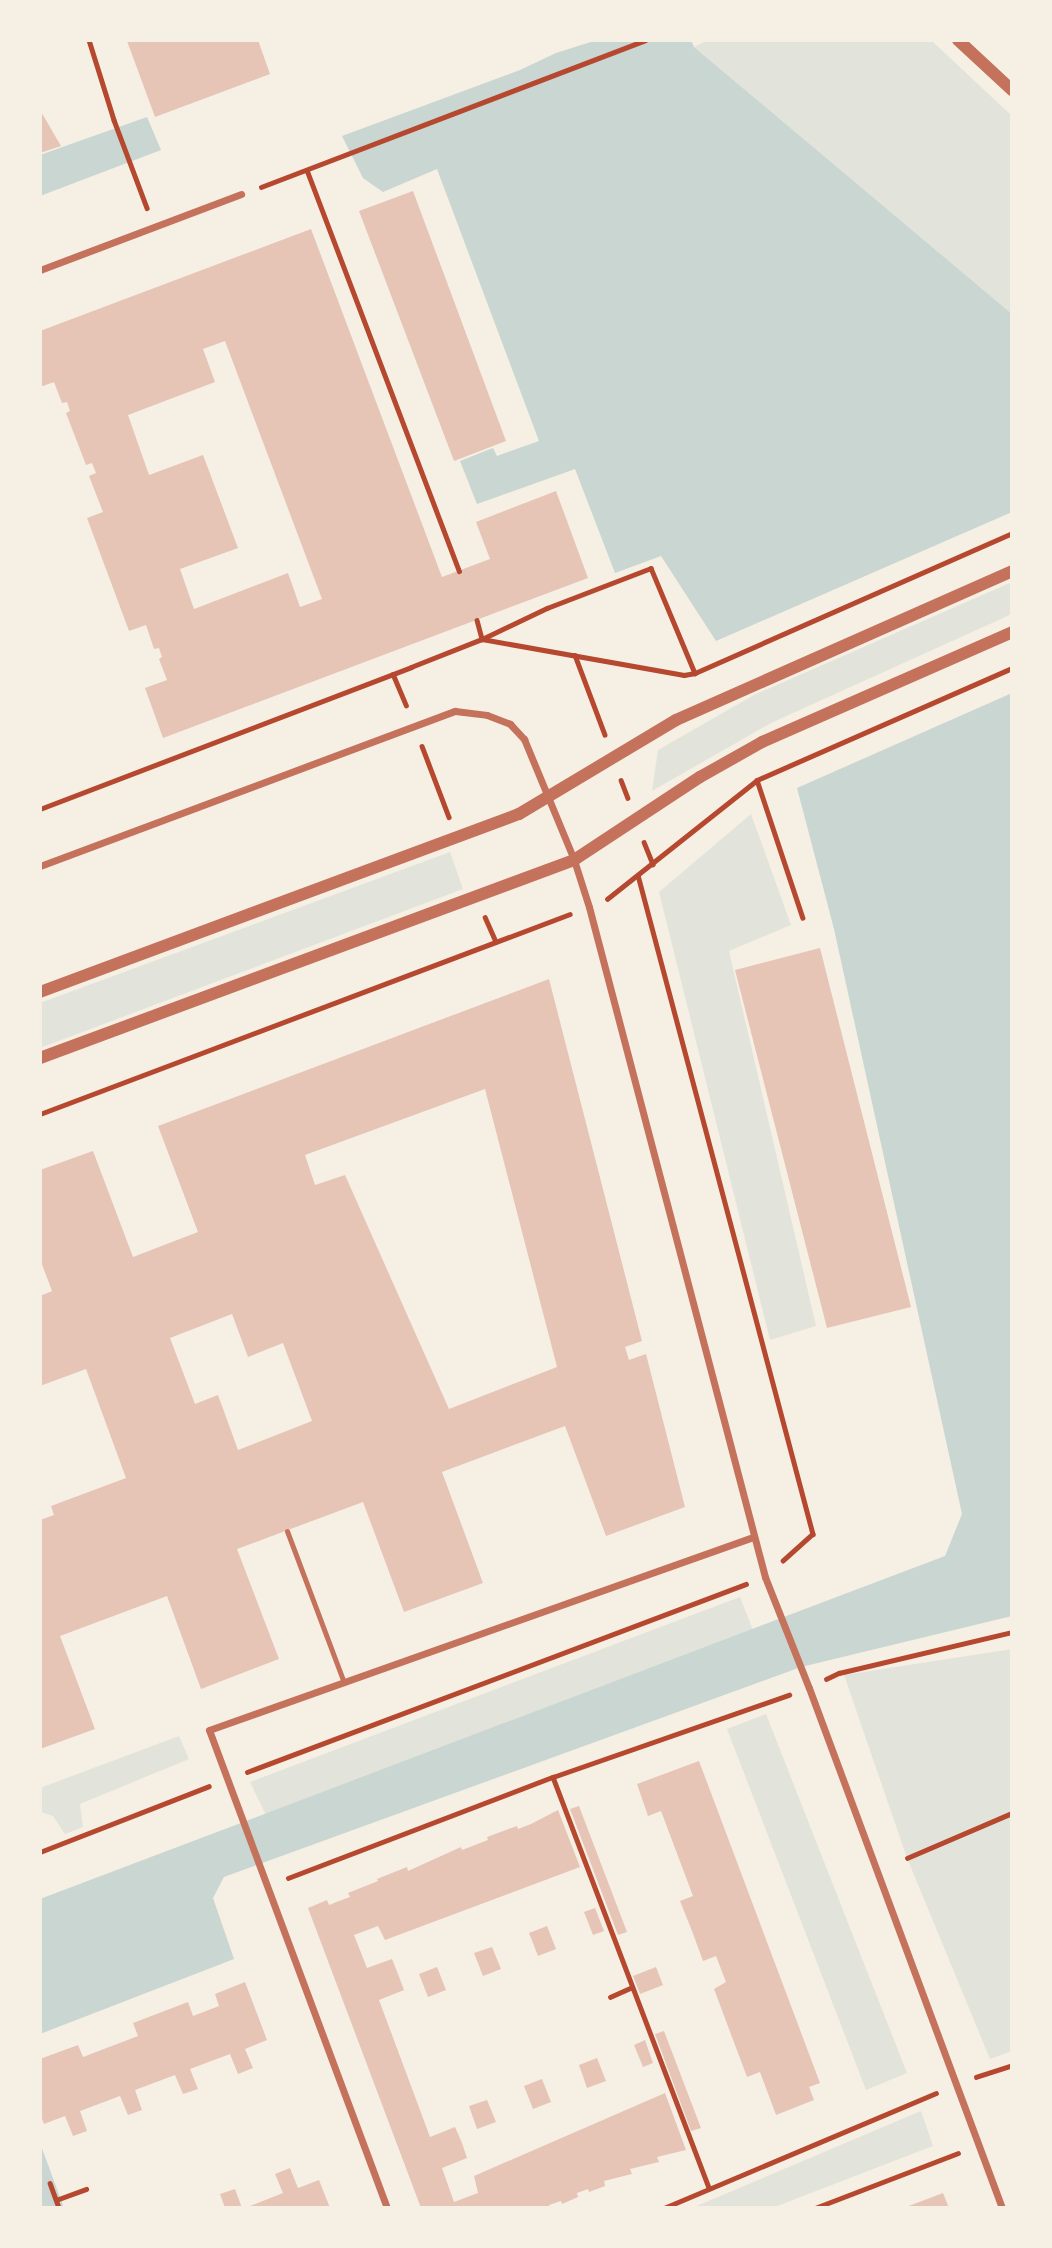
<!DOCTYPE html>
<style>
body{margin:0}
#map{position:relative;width:1052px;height:2248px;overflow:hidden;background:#f6efe4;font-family:Signika,sans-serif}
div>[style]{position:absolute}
.green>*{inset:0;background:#e2e4dc}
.water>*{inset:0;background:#c9d6d2}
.building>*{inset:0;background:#e6c5b7}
.path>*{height:4.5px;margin:-2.25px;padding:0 2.25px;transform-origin:2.25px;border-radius:2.25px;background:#b5482f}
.service>*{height:5px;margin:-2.5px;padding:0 2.5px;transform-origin:2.5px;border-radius:2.5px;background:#c5725c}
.minor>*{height:7px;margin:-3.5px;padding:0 3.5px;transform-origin:3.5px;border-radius:3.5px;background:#c5725c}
.tertiary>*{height:12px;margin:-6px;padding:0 6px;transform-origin:6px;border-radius:6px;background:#c5725c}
span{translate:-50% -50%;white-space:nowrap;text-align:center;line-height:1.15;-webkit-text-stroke:5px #f6efe4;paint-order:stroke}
.frame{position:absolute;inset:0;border:42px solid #f6efe4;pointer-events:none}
</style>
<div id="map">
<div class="green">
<div style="clip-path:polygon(708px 40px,931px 40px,1012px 116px,1012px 314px,694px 47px)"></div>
<div style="clip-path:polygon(1012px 582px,1012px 614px,771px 723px,652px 791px,658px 750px,754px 695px)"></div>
<div style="clip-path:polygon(751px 814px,791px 925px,729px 951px,816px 1326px,770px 1340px,659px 892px)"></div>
<div style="clip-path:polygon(450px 852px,463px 889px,40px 1048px,40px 1003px)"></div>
<div style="clip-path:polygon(740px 1597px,753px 1630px,266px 1815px,250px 1782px)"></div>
<div style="clip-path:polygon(1012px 1649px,1012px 2051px,990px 2059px,907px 1858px,844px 1675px)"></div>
<div style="clip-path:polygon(766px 1714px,907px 2073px,866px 2090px,727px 1729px)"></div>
<div style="clip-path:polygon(179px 1736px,189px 1759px,80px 1804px,83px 1827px,65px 1834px,53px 1816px,40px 1812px,40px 1788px)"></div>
<div style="clip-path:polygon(921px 2111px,933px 2146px,772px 2208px,692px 2208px)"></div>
</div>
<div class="water">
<div style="clip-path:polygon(597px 40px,691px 40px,694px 47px,1012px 314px,1012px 512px,716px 641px,661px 556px,615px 573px,575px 469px,477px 504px,460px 461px,493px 448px,497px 456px,539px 441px,437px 169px,383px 192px,363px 178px,342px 136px,520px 70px,556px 53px)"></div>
<div style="clip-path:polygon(147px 117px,161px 150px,40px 196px,40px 155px)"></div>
<div style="clip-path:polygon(1012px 693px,1012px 1616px,801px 1667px,224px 1877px,213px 1898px,234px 1959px,40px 2034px,40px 1899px,945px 1556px,962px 1514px,834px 929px,797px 788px)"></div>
<div style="clip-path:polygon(40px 2143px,64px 2208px,40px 2208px)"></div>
</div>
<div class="building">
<div style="clip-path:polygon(258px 40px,270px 74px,155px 117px,127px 41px)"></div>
<div style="clip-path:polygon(40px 110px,61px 146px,40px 153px)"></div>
<div style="clip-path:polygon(413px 191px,506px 441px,454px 461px,359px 211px)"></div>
<div style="clip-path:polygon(evenodd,311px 229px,442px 577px,490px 559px,476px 522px,556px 491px,588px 578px,163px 738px,145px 688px,167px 680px,159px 659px,162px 657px,159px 648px,154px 649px,146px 625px,129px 631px,87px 518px,103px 512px,89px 476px,96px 473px,92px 463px,86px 465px,66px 413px,70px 411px,67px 402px,62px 403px,54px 382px,40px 387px,40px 331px,311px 229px,225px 341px,322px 599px,300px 607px,288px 573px,194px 609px,180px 569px,238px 548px,203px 455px,149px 475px,128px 415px,215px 382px,203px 349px,225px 341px)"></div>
<div style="clip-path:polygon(820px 948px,911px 1307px,827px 1328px,735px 970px)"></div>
<div style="clip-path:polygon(evenodd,549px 979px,642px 1341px,625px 1347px,629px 1360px,646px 1354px,685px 1507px,606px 1536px,565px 1426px,442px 1472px,483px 1583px,404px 1612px,363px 1502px,237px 1549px,279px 1659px,201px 1689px,167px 1596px,60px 1636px,95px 1729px,40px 1749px,40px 1520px,54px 1515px,51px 1506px,126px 1478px,86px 1369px,40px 1386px,40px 1296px,52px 1291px,40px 1259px,40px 1170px,93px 1151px,133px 1257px,198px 1232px,158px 1126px,549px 979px,485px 1089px,557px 1367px,449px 1409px,345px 1175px,315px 1185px,305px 1155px,485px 1089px,549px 979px,232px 1314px,248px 1357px,283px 1343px,312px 1421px,238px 1450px,218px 1395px,195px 1404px,170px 1338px,232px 1314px)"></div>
<div style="clip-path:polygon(699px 1761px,820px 2083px,809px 2087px,814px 2100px,776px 2115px,760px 2072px,747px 2077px,714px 1989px,726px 1982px,716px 1956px,703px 1961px,692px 1931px,680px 1901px,693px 1896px,661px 1811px,648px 1816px,637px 1784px)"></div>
<div style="clip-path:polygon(579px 1806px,627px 1932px,618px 1935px,570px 1809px)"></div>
<div style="clip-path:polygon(558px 1810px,580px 1867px,385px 1940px,378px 1926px,354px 1935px,367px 1968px,392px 1959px,398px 1974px,404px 1990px,379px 2000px,420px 2110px,430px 2137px,455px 2127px,462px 2143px,467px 2158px,442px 2168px,454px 2202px,478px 2193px,474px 2176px,665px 2093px,686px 2150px,657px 2157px,659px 2162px,630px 2169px,632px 2174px,604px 2181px,605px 2186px,589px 2192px,588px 2189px,577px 2193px,578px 2197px,562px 2204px,561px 2201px,549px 2205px,551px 2208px,421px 2208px,308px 1908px,327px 1900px,329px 1905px,339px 1901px,350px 1897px,348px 1893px,378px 1881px,377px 1879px,407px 1867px,408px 1871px,461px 1847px,462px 1850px,488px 1840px,487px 1837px,517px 1826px,518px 1829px,531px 1824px)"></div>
<div style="clip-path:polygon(595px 1908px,604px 1931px,593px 1935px,584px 1912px)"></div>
<div style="clip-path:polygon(547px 1926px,556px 1949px,538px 1956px,529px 1933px)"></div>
<div style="clip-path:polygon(492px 1947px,501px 1969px,483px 1976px,474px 1953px)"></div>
<div style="clip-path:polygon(437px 1967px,446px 1990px,428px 1997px,419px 1974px)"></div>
<div style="clip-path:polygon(656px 1967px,663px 1985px,640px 1994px,633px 1976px)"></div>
<div style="clip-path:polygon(245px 1982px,267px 2040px,245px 2049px,253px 2068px,238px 2074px,230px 2054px,190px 2069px,198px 2089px,183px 2094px,175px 2075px,135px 2090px,142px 2110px,128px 2115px,120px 2096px,80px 2111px,87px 2131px,73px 2136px,65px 2116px,44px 2124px,40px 2114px,40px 2059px,78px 2045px,83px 2057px,138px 2036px,133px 2023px,188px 2002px,193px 2016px,219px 2006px,215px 1994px)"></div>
<div style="clip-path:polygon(664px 2031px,701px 2128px,691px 2131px,655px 2034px)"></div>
<div style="clip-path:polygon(645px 2040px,653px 2063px,643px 2067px,634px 2045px)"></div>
<div style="clip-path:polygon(597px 2058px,606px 2081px,587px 2088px,579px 2065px)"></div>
<div style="clip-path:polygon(542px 2079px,551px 2102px,533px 2109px,524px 2086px)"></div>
<div style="clip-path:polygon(487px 2100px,496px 2122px,477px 2129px,469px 2106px)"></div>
<div style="clip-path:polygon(290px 2168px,298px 2188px,319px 2180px,330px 2208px,245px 2208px,283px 2193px,275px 2174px)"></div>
<div style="clip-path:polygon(235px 2189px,242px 2208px,225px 2208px,220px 2194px)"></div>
<div style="clip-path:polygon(943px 2193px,949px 2208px,906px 2208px,906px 2207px)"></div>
</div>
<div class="path">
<div style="left:89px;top:40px;width:84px;rotate:72.6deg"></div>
<div style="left:114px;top:120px;width:94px;rotate:69.4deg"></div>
<div style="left:307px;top:170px;width:429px;rotate:69.2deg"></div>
<div style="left:261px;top:187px;width:411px;rotate:-20.9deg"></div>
<div style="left:477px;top:620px;width:20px;rotate:75deg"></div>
<div style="left:482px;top:639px;width:205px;rotate:10.1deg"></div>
<div style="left:684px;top:675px;width:11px;rotate:-10deg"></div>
<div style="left:695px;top:673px;width:347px;rotate:-23.8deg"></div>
<div style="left:575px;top:655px;width:85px;rotate:69.4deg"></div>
<div style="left:393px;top:674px;width:34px;rotate:67deg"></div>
<div style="left:422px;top:746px;width:76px;rotate:69.2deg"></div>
<div style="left:621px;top:780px;width:19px;rotate:69deg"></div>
<div style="left:757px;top:780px;width:145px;rotate:71.6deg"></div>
<div style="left:40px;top:809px;width:397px;rotate:-20.9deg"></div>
<div style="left:411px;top:667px;width:76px;rotate:-21.5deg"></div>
<div style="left:482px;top:639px;width:72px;rotate:-25.5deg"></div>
<div style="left:547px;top:608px;width:111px;rotate:-21deg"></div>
<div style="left:651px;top:568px;width:114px;rotate:67.3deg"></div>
<div style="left:644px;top:842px;width:24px;rotate:68deg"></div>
<div style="left:638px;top:875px;width:682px;rotate:75.13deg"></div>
<div style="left:813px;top:1534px;width:40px;rotate:138deg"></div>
<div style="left:607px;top:899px;width:191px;rotate:-38.4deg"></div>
<div style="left:757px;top:780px;width:279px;rotate:-23.7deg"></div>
<div style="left:485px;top:917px;width:27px;rotate:66deg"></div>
<div style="left:40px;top:1114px;width:566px;rotate:-20.67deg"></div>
<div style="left:826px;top:1679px;width:14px;rotate:-25deg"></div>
<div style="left:839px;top:1673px;width:178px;rotate:-13.3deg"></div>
<div style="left:247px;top:1772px;width:533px;rotate:-20.64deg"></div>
<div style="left:553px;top:1777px;width:440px;rotate:69.2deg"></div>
<div style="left:40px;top:1852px;width:181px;rotate:-21.3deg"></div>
<div style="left:907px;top:1858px;width:114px;rotate:-23.2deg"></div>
<div style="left:288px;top:1878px;width:284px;rotate:-20.9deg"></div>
<div style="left:553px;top:1777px;width:250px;rotate:-19.2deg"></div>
<div style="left:610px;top:1997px;width:24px;rotate:-24deg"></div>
<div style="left:976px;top:2077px;width:38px;rotate:-18deg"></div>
<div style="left:50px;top:2183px;width:27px;rotate:70deg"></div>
<div style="left:56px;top:2200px;width:32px;rotate:-20deg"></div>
<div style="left:664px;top:2208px;width:295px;rotate:-22.9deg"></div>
<div style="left:815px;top:2208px;width:153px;rotate:-21deg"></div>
</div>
<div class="service">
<div style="left:287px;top:1531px;width:162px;rotate:69.4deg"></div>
</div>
<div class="minor">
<div style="left:40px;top:270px;width:215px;rotate:-20.7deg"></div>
<div style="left:40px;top:866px;width:443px;rotate:-20.5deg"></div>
<div style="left:455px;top:711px;width:32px;rotate:7deg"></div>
<div style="left:487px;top:715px;width:25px;rotate:21deg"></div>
<div style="left:510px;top:724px;width:21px;rotate:47deg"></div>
<div style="left:524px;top:739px;width:131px;rotate:67.5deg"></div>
<div style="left:574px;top:860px;width:49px;rotate:72.3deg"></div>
<div style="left:589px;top:907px;width:693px;rotate:75.28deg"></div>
<div style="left:765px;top:1577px;width:119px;rotate:68.4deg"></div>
<div style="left:809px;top:1688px;width:555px;rotate:69.64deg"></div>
<div style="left:387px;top:2208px;width:510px;rotate:-110.42deg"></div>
<div style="left:209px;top:1730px;width:577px;rotate:-19.53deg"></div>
</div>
<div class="tertiary">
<div style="left:958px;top:40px;width:74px;rotate:42.8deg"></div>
<div style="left:40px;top:992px;width:511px;rotate:-20.39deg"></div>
<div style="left:519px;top:814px;width:183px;rotate:-30.9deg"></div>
<div style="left:676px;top:720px;width:368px;rotate:-23.9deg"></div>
<div style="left:40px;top:1058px;width:570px;rotate:-20.34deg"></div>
<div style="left:574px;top:860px;width:151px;rotate:-33.4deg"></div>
<div style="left:700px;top:777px;width:71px;rotate:-29.4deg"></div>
<div style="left:762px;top:742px;width:273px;rotate:-23.7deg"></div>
</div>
<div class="frame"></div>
</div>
